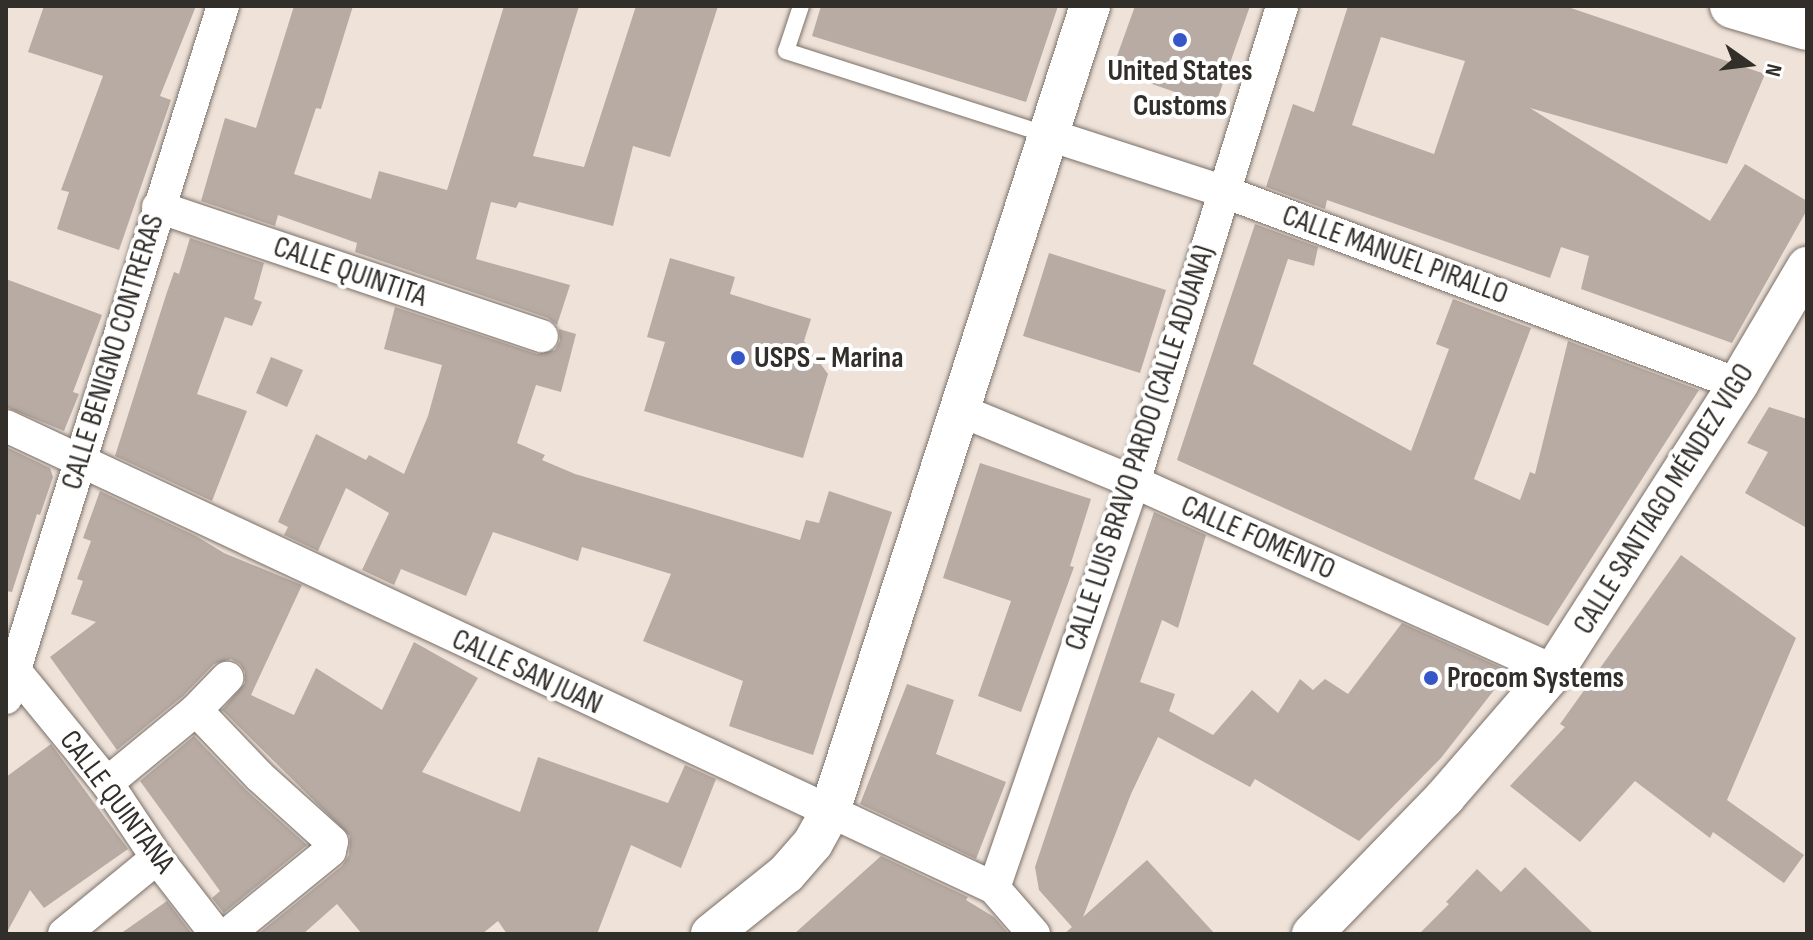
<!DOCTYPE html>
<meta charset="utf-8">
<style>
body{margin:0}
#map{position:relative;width:1813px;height:940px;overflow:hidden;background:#eee2d9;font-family:"Sofia Sans Condensed",sans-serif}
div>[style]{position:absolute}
.building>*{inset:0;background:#b7aba3}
.roads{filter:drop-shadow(0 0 2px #7a7068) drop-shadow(0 0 2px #7a7068)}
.service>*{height:16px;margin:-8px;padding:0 8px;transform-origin:8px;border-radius:8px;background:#fff}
.minor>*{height:32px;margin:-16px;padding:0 16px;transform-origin:16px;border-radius:16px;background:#fff}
.tertiary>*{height:40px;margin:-20px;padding:0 20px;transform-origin:20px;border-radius:20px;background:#fff}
.primary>*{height:44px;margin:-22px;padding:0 22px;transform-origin:22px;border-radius:22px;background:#fff}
.dots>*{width:22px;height:22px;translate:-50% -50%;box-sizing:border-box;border:4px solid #fff;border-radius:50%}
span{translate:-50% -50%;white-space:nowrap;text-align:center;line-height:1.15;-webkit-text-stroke:8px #fff;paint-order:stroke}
.poi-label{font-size:30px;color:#322e2a;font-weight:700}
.left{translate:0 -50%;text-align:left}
.street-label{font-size:30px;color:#322e2a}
.frame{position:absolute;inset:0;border:8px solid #322e2a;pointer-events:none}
.north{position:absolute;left:1709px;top:24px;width:80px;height:80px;-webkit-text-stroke:6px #fff;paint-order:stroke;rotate:104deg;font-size:22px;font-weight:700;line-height:32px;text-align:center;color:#322e2a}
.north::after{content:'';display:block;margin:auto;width:28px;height:36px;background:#322e2a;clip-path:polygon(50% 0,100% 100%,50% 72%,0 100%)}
</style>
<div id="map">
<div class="building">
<div style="clip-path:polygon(44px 6px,196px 6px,160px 96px,171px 100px,119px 250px,57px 229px,69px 192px,61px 190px,103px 76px,28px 52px)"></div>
<div style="clip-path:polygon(294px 6px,353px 6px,321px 109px,316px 108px,294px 174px,371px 199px,379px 171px,447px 190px,504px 6px,579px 6px,533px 156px,584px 167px,636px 6px,718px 6px,670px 157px,633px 146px,613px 226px,519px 202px,516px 208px,491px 202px,476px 259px,570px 285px,557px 325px,548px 318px,355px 252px,357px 243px,278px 215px,275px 226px,201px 201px,225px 118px,256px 128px)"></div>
<div style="clip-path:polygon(821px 6px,1058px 6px,1026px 102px,812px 36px)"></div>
<div style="clip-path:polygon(1135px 6px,1250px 6px,1215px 106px,1112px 70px)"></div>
<div style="clip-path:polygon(evenodd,1348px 6px,1565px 6px,1765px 74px,1727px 164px,1530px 108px,1710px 221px,1745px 164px,1807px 201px,1807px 210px,1732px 343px,1581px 289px,1589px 256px,1561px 247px,1550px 278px,1327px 200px,1325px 209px,1266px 187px,1293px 104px,1314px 112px,1348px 6px,1381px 37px,1465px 61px,1434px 154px,1352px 125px,1381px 37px)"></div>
<div style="clip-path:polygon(1255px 224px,1318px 247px,1314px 266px,1288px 259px,1253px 364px,1411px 451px,1449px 349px,1436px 344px,1453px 299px,1531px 328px,1474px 479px,1520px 500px,1530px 472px,1535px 474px,1568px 341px,1699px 390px,1548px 626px,1177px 460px)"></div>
<div style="clip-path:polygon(190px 238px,264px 263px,254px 299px,262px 302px,252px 326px,225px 317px,197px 394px,247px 411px,212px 501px,115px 456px,166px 295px,174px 272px,179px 274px)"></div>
<div style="clip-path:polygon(1049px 253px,1166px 290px,1140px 373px,1023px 336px)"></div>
<div style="clip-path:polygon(670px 258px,735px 277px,730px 294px,811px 319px,804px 341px,828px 374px,803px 458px,644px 411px,665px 342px,647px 337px)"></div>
<div style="clip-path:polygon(6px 279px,102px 315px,73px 392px,79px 394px,64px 431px,6px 407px)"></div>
<div style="clip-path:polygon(395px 307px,537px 354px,555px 350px,560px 341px,559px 329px,576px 334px,561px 392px,536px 385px,517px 443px,545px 455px,542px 460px,575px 474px,800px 540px,806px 520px,819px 523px,829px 491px,892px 512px,813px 755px,729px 726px,743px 681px,643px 641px,671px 574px,582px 547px,578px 561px,493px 532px,466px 596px,401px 569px,394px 585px,362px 570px,389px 513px,346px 488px,318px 551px,284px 535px,288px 527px,278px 522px,316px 434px,366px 460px,369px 455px,404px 474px,428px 416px,442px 365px,384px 349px)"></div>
<div style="clip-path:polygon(271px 357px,303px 370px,287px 407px,256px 393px)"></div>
<div style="clip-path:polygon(1769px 407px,1807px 419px,1807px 528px,1745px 493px,1768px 452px,1747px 443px)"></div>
<div style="clip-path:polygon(6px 447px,50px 468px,53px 477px,40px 515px,37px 514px,12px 592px,6px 591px)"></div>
<div style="clip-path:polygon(980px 463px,1091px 499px,1070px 566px,1074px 567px,1021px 712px,978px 696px,1011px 601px,943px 578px)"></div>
<div style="clip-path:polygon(100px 491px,196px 536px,224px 553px,302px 585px,251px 695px,294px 715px,316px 668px,382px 710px,414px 642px,478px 678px,422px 772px,520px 812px,538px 757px,668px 803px,685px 765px,716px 779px,681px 868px,631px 845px,597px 934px,507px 934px,498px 921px,482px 934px,362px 934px,337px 904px,303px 934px,258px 934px,342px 866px,349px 855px,350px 836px,222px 710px,245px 683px,245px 672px,240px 664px,231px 659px,214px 664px,183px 696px,117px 750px,50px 657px,96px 622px,71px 614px,83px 581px,77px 579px,91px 541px,83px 538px)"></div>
<div style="clip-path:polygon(1154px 512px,1206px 535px,1178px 628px,1162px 620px,1140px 682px,1175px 694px,1169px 711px,1213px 735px,1252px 690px,1278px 713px,1300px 679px,1313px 690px,1325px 679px,1348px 694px,1402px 623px,1509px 671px,1441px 758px,1359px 841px,1255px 779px,1250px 787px,1158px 737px,1131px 794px,1083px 917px,1147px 860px,1215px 934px,1064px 934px,1072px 927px,1039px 890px,1035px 867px)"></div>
<div style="clip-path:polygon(1681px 555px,1796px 638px,1727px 800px,1804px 855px,1784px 883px,1713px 832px,1710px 838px,1635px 781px,1580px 842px,1510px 786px,1565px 727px,1560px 724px)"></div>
<div style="clip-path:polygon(907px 684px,954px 700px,936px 754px,1006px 782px,976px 859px,860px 804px)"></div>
<div style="clip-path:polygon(194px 736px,246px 790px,307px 845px,224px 913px,212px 898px,220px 891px,140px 781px)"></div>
<div style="clip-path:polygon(51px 744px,128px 849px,44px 908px,30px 890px,6px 934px,6px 777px)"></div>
<div style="clip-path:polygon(881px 856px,968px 897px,966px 900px,994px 917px,1009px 934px,794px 934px)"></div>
<div style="clip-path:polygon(1525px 867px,1594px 934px,1419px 934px,1449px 904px,1446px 902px,1477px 869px,1501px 892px)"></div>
<div style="clip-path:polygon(167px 901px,192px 934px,120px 934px)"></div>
</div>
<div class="roads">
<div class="service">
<div style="left:801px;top:6px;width:47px;rotate:108.4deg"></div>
<div style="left:786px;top:51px;width:274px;rotate:17.8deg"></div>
</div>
<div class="minor">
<div style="left:1049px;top:135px;width:182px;rotate:17.9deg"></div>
<div style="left:1222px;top:191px;width:551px;rotate:20.51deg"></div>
<div style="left:158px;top:207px;width:405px;rotate:18.6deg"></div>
<div style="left:959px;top:410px;width:189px;rotate:22.4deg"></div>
<div style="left:1134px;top:482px;width:461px;rotate:24.2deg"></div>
<div style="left:6px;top:426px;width:1091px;rotate:25.06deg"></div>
<div style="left:994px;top:888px;width:61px;rotate:49deg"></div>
<div style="left:16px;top:672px;width:144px;rotate:50.7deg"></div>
<div style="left:107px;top:783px;width:90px;rotate:56.3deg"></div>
<div style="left:157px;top:858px;width:96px;rotate:52.2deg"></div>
<div style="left:6px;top:698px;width:725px;rotate:-72.59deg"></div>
<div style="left:196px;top:710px;width:91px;rotate:46.3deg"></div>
<div style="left:259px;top:776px;width:98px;rotate:42.1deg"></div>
<div style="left:332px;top:842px;width:9px;rotate:103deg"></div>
<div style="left:330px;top:851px;width:132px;rotate:140.9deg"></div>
<div style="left:107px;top:783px;width:115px;rotate:-39.4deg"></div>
<div style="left:196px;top:710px;width:45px;rotate:-45.9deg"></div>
<div style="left:994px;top:888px;width:429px;rotate:-71deg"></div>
<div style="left:1134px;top:482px;width:498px;rotate:-72.7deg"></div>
<div style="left:64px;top:934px;width:120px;rotate:-39.3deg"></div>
</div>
<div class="tertiary">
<div style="left:711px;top:934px;width:96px;rotate:-38.7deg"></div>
<div style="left:786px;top:874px;width:41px;rotate:-48.9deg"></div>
<div style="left:813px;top:843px;width:33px;rotate:-61deg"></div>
<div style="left:829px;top:814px;width:849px;rotate:-72.1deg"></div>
<div style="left:1312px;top:934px;width:191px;rotate:-45.8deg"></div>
<div style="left:1445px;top:797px;width:167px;rotate:-49.1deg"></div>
<div style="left:1554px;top:671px;width:341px;rotate:-57.3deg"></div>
<div style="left:1738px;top:384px;width:136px;rotate:-59.5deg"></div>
</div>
<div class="primary">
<div style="left:1732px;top:6px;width:78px;rotate:16.3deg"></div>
</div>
</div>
<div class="dots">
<div style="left:1180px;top:40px;background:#3757c9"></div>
<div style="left:738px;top:358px;background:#3757c9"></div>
<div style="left:1431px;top:678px;background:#3757c9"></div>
</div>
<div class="poi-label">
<span style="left:1180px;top:88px">United States<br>Customs</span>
<span class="left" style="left:754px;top:358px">USPS - Marina</span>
<span class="left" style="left:1447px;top:678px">Procom Systems</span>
</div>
<div class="street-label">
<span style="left:1395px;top:255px;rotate:20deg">CALLE MANUEL PIRALLO</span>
<span style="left:350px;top:272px;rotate:19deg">CALLE QUINTITA</span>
<span style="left:113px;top:352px;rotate:-73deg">CALLE BENIGNO CONTRERAS</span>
<span style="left:1140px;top:448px;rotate:-72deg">CALLE LUIS BRAVO PARDO (CALLE ADUANA)</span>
<span style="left:1664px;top:499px;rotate:-58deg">CALLE SANTIAGO MÉNDEZ VIGO</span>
<span style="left:1258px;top:538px;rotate:24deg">CALLE FOMENTO</span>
<span style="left:527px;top:672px;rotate:25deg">CALLE SAN JUAN</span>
<span style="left:117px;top:802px;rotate:53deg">CALLE QUINTANA</span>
</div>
<div class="frame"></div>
<div class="north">N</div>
</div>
